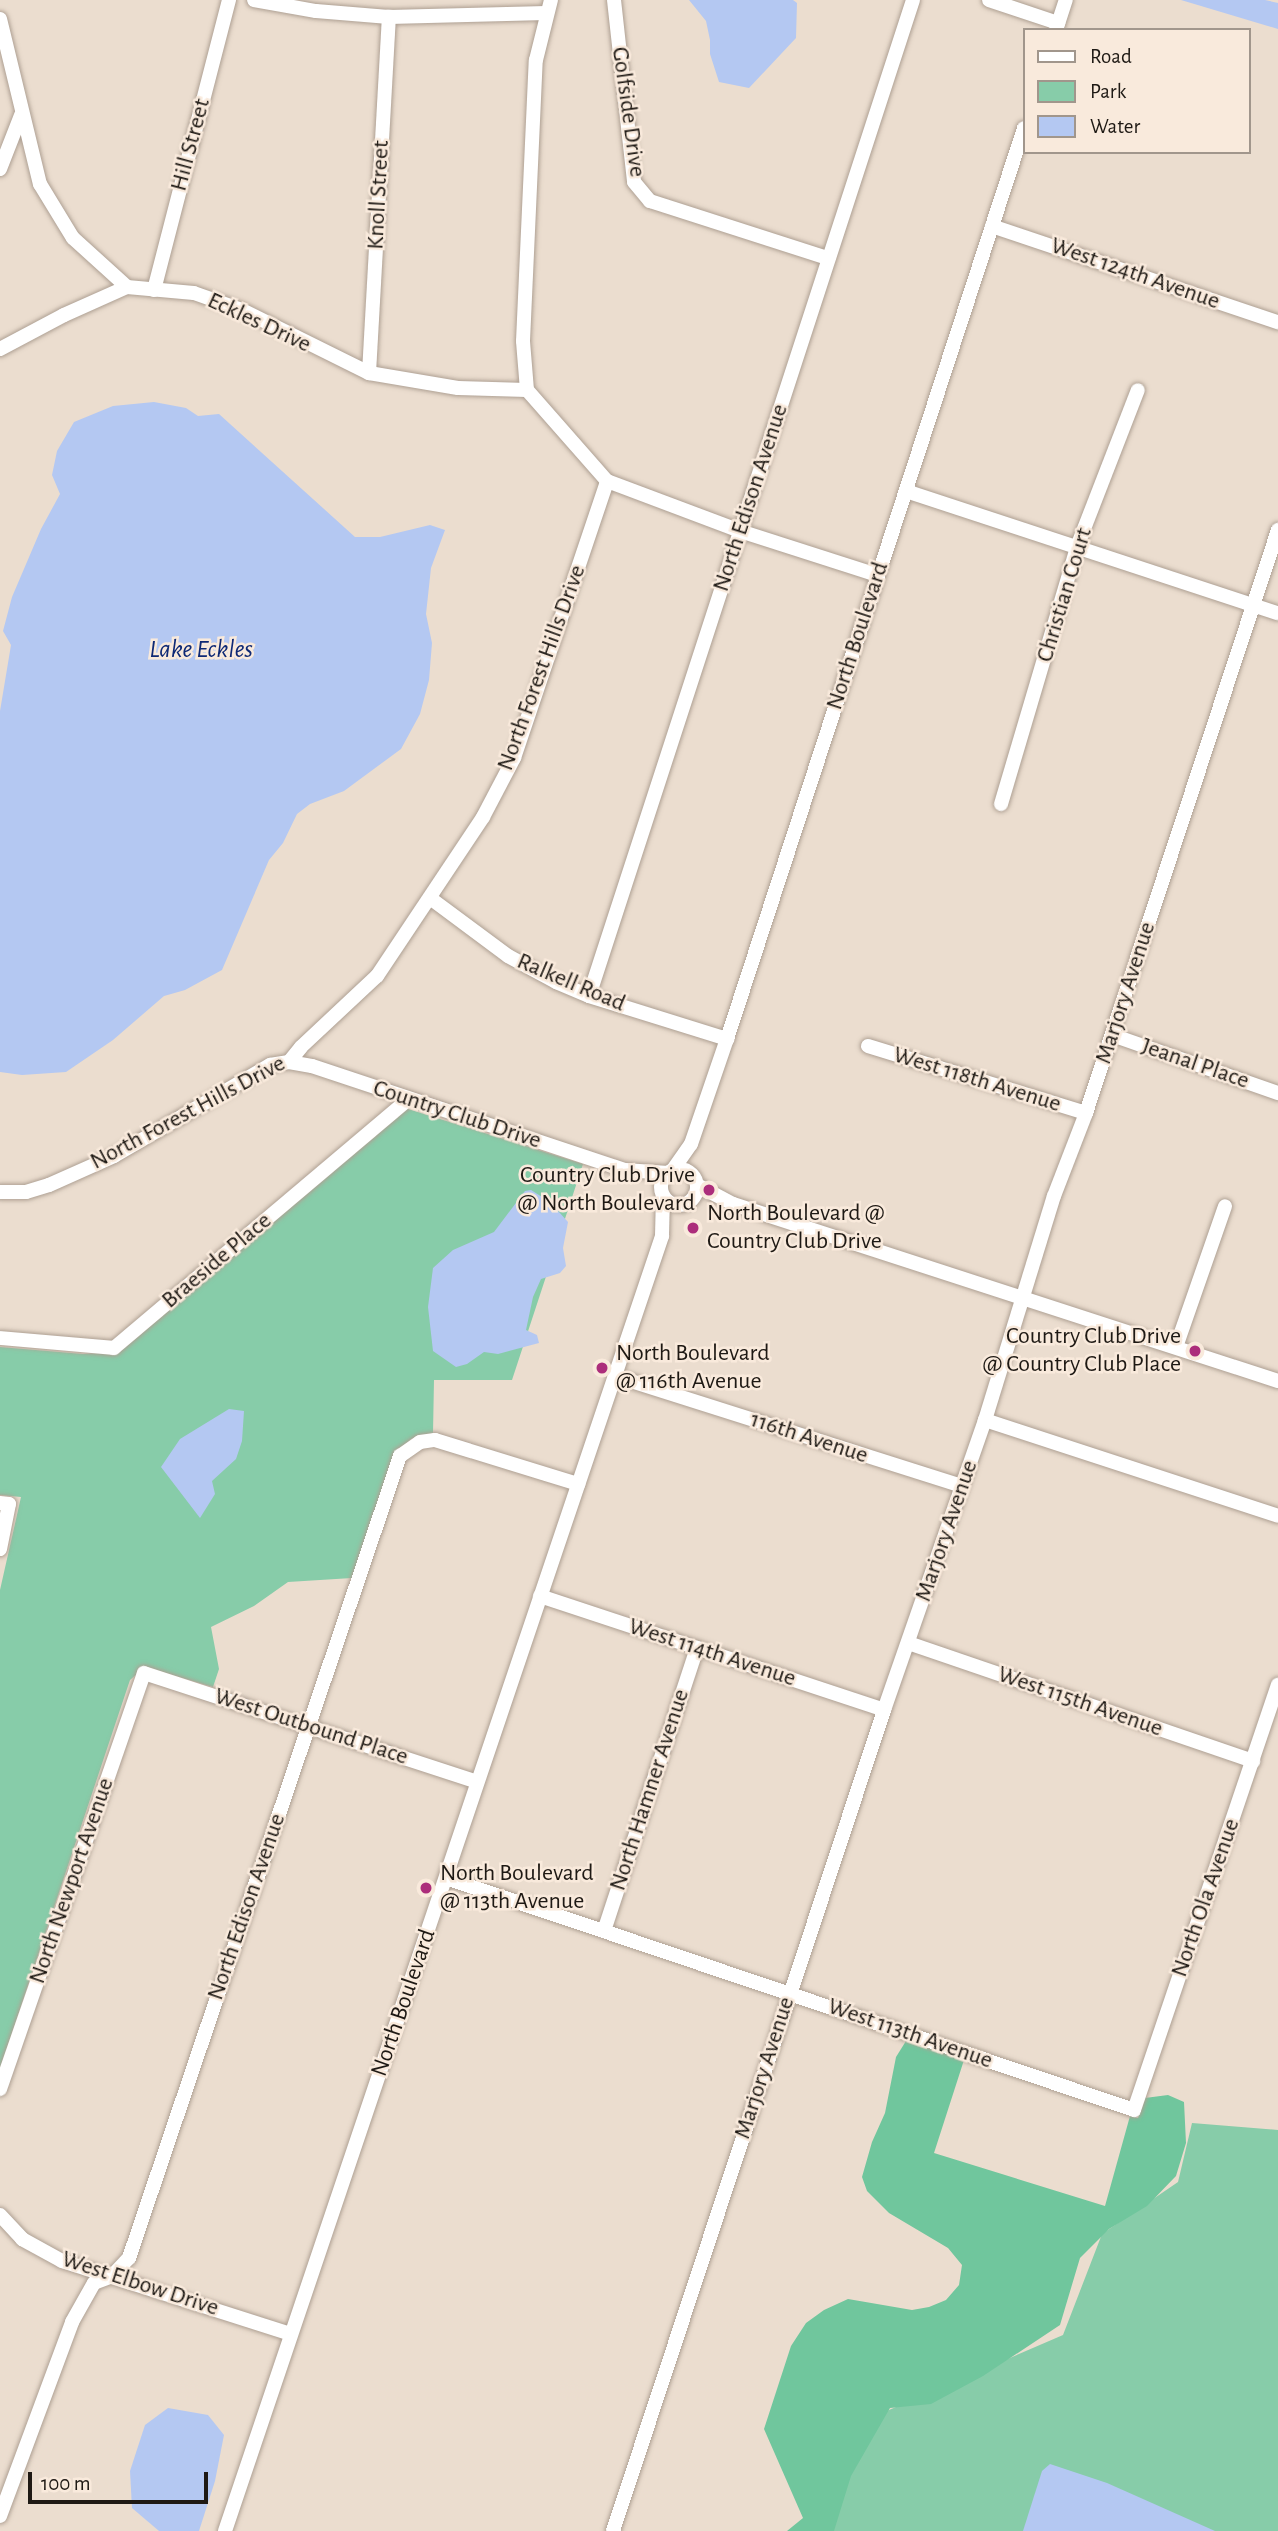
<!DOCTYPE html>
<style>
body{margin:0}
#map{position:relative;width:1278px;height:2531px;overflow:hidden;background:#ebddcf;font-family:"Alegreya Sans",sans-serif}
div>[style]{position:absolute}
.green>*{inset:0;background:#87cca9}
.forest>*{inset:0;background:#70c69d}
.water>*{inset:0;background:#b4c8f2}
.roads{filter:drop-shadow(0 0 2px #aea093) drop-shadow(0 0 2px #aea093)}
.minor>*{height:14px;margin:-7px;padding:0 7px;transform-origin:7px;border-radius:7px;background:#fff}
.minor>.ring{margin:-7px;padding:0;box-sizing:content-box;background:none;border:14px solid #fff;border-radius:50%}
.dots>*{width:19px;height:19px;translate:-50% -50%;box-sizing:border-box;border:4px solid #f9eadc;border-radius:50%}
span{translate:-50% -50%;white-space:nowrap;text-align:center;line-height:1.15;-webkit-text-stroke:5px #f9eadc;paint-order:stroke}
.street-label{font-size:24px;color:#1e1914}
.poi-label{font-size:24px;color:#1e1914}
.right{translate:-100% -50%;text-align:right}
.left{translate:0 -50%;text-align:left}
.water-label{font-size:26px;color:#0e2975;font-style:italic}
.legend{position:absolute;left:1023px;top:28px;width:228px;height:126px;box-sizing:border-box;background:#f9eadc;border:2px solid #a1968c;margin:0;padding:9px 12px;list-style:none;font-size:21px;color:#1e1914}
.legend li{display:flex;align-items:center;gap:14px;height:35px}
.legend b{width:35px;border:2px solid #a1968c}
.scale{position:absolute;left:28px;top:2472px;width:180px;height:32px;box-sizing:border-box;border:4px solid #1e1914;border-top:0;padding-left:9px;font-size:21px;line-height:24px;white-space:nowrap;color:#1e1914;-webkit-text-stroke:5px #f9eadc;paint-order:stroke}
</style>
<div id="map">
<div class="green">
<div style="clip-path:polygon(405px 1108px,583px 1164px,512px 1380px,434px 1380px,433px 1433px,411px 1439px,400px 1450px,352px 1578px,288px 1582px,254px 1606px,211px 1627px,219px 1669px,213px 1687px,145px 1667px,130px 1680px,0 2069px,0 1590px,21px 1497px,0 1495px,0 1347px,83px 1354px,99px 1353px,134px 1340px)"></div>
<div style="clip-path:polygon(1192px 2123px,1278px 2130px,1278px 2531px,820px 2531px,882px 2413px,1063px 2335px,1102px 2234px,1178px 2182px)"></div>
</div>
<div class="forest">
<div style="clip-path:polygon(906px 2041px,964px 2060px,934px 2153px,1105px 2206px,1130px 2116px,1138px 2118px,1145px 2098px,1168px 2095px,1184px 2102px,1186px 2143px,1176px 2176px,1147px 2206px,1109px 2229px,1080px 2258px,1060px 2325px,983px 2376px,931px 2404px,890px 2408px,851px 2476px,834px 2531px,787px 2531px,803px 2518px,764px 2429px,791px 2346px,806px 2323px,824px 2310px,848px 2299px,912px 2310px,929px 2307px,946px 2300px,959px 2285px,962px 2265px,948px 2248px,889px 2213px,867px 2191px,862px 2177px,872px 2142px,885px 2113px,896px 2057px)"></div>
</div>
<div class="water">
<div style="clip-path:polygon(689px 0,793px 0,797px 3px,796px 38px,749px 88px,719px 82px,710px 54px,710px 40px,706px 21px)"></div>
<div style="clip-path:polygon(1181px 0,1265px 0,1278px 3px,1278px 29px)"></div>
<div style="clip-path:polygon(154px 402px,186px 408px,198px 416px,219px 414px,355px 537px,380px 537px,430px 525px,445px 530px,431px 568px,426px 614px,432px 643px,429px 680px,420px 714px,401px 749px,344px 791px,310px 804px,297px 814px,283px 843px,269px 860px,222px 970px,185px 990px,164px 996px,113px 1040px,66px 1072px,22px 1075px,0 1072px,0 711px,11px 645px,3px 631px,12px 597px,41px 529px,60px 494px,52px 475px,57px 451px,74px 422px,113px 406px)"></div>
<div style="clip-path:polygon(531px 1190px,550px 1202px,568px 1222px,563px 1248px,566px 1266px,560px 1273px,541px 1279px,533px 1297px,526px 1330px,537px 1335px,539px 1343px,498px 1354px,484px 1352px,467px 1364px,456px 1367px,433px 1351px,428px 1307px,433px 1268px,453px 1250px,494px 1232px,525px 1191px)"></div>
<div style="clip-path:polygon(229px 1409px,244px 1411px,242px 1441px,236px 1459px,212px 1481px,215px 1494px,200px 1518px,161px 1467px,180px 1439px)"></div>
<div style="clip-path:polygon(168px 2408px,208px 2415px,224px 2435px,215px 2481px,199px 2531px,159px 2531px,132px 2508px,130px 2471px,145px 2425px)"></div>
<div style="clip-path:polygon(1050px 2464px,1107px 2483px,1215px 2531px,1023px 2531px,1042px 2471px)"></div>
</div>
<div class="roads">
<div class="minor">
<div style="left:254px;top:0;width:63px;rotate:10.1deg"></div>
<div style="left:316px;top:11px;width:73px;rotate:4.7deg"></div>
<div style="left:389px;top:17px;width:157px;rotate:-1.5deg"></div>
<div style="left:614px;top:0;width:183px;rotate:83.7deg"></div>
<div style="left:634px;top:182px;width:25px;rotate:50deg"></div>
<div style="left:650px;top:201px;width:187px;rotate:17.8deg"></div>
<div style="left:989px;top:0;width:73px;rotate:18.4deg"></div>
<div style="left:0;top:19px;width:170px;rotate:76.4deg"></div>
<div style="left:40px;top:184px;width:63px;rotate:58.6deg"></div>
<div style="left:73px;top:238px;width:73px;rotate:42.2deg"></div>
<div style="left:1056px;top:30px;width:32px;rotate:-72deg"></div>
<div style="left:0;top:169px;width:58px;rotate:-68.7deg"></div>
<div style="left:992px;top:226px;width:302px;rotate:18.6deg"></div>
<div style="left:154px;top:290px;width:300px;rotate:-75.5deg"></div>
<div style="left:0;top:349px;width:72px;rotate:-28deg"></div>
<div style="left:64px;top:315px;width:69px;rotate:-24deg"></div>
<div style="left:127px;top:287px;width:67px;rotate:5.1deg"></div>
<div style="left:194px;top:293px;width:51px;rotate:19.5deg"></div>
<div style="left:242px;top:310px;width:142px;rotate:26.4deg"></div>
<div style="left:369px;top:373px;width:90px;rotate:9.6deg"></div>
<div style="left:458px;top:388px;width:69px;rotate:1.7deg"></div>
<div style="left:369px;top:373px;width:357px;rotate:-86.8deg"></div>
<div style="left:607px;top:481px;width:142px;rotate:20.6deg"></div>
<div style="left:740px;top:531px;width:144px;rotate:17.8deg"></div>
<div style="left:906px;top:491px;width:391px;rotate:18.2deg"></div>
<div style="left:1001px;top:804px;width:268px;rotate:-73.5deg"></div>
<div style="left:1077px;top:547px;width:168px;rotate:-68.8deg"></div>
<div style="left:430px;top:898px;width:97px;rotate:36.6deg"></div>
<div style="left:508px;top:956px;width:55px;rotate:28.4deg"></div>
<div style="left:556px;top:982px;width:36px;rotate:23deg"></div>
<div style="left:589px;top:996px;width:145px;rotate:17.3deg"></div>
<div style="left:589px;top:996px;width:1047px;rotate:-71.98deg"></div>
<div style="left:1112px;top:1035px;width:176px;rotate:19.3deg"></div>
<div style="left:868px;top:1046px;width:228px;rotate:17.1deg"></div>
<div style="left:289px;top:1062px;width:19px;rotate:-51deg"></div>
<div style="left:301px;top:1047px;width:104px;rotate:-43.1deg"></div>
<div style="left:377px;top:976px;width:191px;rotate:-56.3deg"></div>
<div style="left:483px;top:817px;width:67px;rotate:-62.3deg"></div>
<div style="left:514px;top:758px;width:292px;rotate:-71.4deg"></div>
<div style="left:607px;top:481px;width:121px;rotate:-131.3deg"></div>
<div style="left:527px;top:390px;width:49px;rotate:-94.7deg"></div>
<div style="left:523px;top:341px;width:281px;rotate:-87.4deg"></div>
<div style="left:536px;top:60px;width:62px;rotate:-76deg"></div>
<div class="ring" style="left:661px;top:1169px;width:22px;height:22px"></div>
<div style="left:672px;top:1171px;width:33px;rotate:-55deg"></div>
<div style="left:691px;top:1144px;width:111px;rotate:-71.1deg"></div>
<div style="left:727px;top:1039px;width:958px;rotate:-71.94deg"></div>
<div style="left:697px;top:1185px;width:41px;rotate:27.8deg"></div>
<div style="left:733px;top:1204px;width:573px;rotate:17.99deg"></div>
<div style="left:0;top:1192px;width:26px"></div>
<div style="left:26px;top:1192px;width:24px;rotate:-17deg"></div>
<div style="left:49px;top:1185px;width:71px;rotate:-24deg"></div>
<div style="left:114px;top:1156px;width:181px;rotate:-30.3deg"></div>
<div style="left:270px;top:1065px;width:19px;rotate:-9deg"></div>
<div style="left:289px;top:1062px;width:23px;rotate:10deg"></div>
<div style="left:312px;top:1066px;width:330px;rotate:18.4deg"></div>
<div style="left:625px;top:1170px;width:43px;rotate:4deg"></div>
<div style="left:0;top:1338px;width:114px;rotate:5deg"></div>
<div style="left:114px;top:1348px;width:384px;rotate:-40.2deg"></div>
<div style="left:1176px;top:1347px;width:149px;rotate:-70.8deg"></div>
<div style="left:615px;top:1376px;width:364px;rotate:17.6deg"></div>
<div style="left:985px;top:1420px;width:308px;rotate:18.1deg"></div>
<div style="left:0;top:1503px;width:9px;rotate:6deg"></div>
<div style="left:9px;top:1504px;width:46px;rotate:101.3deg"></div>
<div style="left:540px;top:1596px;width:362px;rotate:18.3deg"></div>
<div style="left:908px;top:1643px;width:365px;rotate:18.9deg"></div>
<div style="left:446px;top:1878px;width:726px;rotate:18.63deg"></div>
<div style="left:1134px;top:2110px;width:449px;rotate:-71.3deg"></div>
<div style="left:604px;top:1931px;width:298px;rotate:-71.8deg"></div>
<div style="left:0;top:2089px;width:440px;rotate:-70.9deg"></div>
<div style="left:144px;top:1673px;width:350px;rotate:18.1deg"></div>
<div style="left:0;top:2215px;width:33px;rotate:47deg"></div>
<div style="left:22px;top:2239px;width:46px;rotate:28.8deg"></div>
<div style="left:62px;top:2261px;width:240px;rotate:17.7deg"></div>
<div style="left:0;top:2516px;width:207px;rotate:-69.6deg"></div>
<div style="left:72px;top:2322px;width:45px;rotate:-60.6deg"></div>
<div style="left:94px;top:2283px;width:19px;rotate:-21deg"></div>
<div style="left:112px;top:2276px;width:25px;rotate:-47deg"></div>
<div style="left:129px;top:2258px;width:847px;rotate:-71.33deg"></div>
<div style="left:400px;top:1456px;width:24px;rotate:-35deg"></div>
<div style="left:420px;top:1442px;width:15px;rotate:-8deg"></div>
<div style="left:435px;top:1440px;width:150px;rotate:17.1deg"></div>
<div style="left:225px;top:2531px;width:1367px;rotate:-71.35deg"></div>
<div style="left:662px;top:1236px;width:40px;rotate:-88.6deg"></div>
<div style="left:613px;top:2531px;width:865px;rotate:-71.73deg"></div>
<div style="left:884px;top:1710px;width:307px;rotate:-70.8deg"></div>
<div style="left:985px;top:1420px;width:234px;rotate:-72.9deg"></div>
<div style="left:1054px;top:1196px;width:89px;rotate:-68.9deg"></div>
<div style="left:1086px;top:1113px;width:614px;rotate:-71.77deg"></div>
</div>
</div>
<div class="dots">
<div style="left:709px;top:1190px;background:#ac2d7b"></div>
<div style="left:693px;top:1228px;background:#ac2d7b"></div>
<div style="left:1195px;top:1351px;background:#ac2d7b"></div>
<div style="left:602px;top:1368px;background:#ac2d7b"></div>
<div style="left:426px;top:1888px;background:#ac2d7b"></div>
</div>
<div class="street-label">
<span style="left:628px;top:112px;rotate:82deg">Golfside Drive</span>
<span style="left:191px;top:145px;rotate:-75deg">Hill Street</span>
<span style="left:379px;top:195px;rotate:-87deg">Knoll Street</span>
<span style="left:1135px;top:274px;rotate:19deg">West 124th Avenue</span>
<span style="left:259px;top:323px;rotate:25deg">Eckles Drive</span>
<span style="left:751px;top:498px;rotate:-72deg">North Edison Avenue</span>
<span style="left:1065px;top:595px;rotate:-73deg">Christian Court</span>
<span style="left:858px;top:636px;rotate:-72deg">North Boulevard</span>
<span style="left:542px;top:668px;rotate:-70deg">North Forest Hills Drive</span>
<span style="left:571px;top:983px;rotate:23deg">Ralkell Road</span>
<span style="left:1126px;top:993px;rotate:-72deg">Marjory Avenue</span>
<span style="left:1195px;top:1064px;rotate:19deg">Jeanal Place</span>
<span style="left:977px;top:1080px;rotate:17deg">West 118th Avenue</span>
<span style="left:188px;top:1113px;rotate:-28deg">North Forest Hills Drive</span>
<span style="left:457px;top:1115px;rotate:18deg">Country Club Drive</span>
<span style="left:217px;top:1261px;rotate:-40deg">Braeside Place</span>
<span style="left:809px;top:1438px;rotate:18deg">116th Avenue</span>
<span style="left:947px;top:1531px;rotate:-71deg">Marjory Avenue</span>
<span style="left:712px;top:1653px;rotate:18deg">West 114th Avenue</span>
<span style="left:1080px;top:1702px;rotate:19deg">West 115th Avenue</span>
<span style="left:311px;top:1727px;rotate:18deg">West Outbound Place</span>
<span style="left:650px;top:1790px;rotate:-72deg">North Hamner Avenue</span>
<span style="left:72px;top:1881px;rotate:-71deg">North Newport Avenue</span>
<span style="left:1206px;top:1898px;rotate:-71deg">North Ola Avenue</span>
<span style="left:247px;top:1907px;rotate:-71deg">North Edison Avenue</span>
<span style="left:404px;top:2003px;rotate:-71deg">North Boulevard</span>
<span style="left:910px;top:2034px;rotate:19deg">West 113th Avenue</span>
<span style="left:765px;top:2068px;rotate:-72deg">Marjory Avenue</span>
<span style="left:140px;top:2284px;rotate:18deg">West Elbow Drive</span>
</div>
<div class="poi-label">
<span class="right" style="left:695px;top:1190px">Country Club Drive<br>@ North Boulevard</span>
<span class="left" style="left:707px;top:1228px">North Boulevard @<br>Country Club Drive</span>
<span class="right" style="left:1181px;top:1351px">Country Club Drive<br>@ Country Club Place</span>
<span class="left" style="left:616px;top:1368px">North Boulevard<br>@ 116th Avenue</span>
<span class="left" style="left:440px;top:1888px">North Boulevard<br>@ 113th Avenue</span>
</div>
<div class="water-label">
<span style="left:201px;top:650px">Lake Eckles</span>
</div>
<ul class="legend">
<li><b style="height:9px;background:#fff"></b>Road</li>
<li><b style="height:19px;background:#87cca9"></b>Park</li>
<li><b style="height:19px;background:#b4c8f2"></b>Water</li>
</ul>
<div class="scale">100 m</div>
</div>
